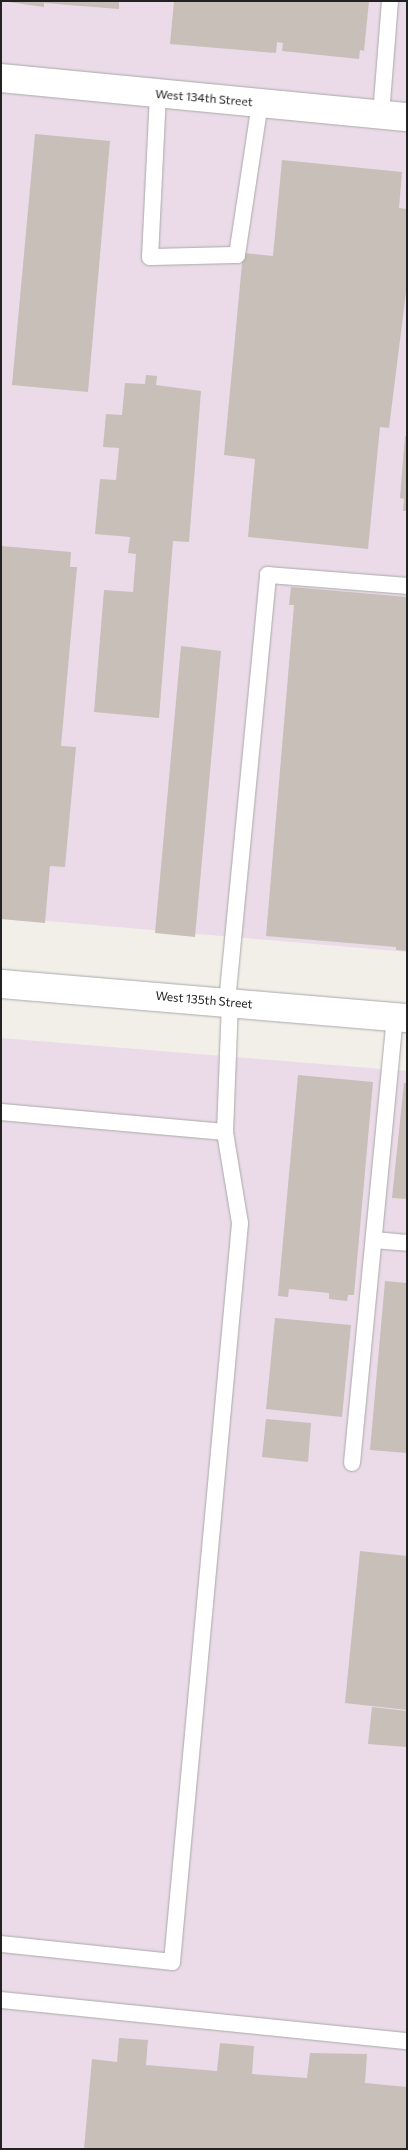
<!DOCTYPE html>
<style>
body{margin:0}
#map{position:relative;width:408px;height:2150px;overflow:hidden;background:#f2efe9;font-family:Commissioner,sans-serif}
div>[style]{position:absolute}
.industrial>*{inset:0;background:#ebdbe8}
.building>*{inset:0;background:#c7bfb8}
.roads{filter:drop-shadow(0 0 1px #a9a9a9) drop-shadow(0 0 1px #a9a9a9)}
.service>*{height:16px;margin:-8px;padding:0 8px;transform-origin:8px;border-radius:8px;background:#fff}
.minor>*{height:28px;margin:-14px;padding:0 14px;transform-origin:14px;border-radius:14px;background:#fff}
.tertiary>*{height:28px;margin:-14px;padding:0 14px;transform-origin:14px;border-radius:14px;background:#fff}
span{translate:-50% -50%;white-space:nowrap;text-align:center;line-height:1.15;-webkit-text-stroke:4.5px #fff;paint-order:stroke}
.street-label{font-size:12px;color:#222}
.frame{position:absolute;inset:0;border:2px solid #222;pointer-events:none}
</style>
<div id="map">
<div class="industrial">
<div style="clip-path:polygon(1px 1px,407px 1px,407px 952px,1px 917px)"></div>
<div style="clip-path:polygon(1px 1038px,407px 1071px,407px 2149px,1px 2149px)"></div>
</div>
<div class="building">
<div style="clip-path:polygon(1px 1px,119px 1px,119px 9px,44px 3px,44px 7px)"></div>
<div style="clip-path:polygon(174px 1px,369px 1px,364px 51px,360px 50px,359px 59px,282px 51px,283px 43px,277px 42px,276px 53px,170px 44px)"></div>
<div style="clip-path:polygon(35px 134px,110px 141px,88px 392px,12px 385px)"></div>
<div style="clip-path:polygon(282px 160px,402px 172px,399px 208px,407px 209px,407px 284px,389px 428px,380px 427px,368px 549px,248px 537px,255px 459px,224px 455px,243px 253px,273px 256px)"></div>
<div style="clip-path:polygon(146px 375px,157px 376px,156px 385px,201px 391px,189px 542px,173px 541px,159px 718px,94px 712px,104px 590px,133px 592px,136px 554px,128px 553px,130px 537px,95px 534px,100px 479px,116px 480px,119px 448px,103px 447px,106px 414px,122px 415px,125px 383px,145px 384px)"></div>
<div style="clip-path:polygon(405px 436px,407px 437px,407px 511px,403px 511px,404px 499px,400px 498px)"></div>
<div style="clip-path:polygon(1px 546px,71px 552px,70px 567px,77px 567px,61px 746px,76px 747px,65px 867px,50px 866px,45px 923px,1px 919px)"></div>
<div style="clip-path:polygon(291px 587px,407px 597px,407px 951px,396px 950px,396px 947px,266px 936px,294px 605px,289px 605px)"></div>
<div style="clip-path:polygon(181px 646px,221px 651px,195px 937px,155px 933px)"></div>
<div style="clip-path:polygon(298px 1075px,373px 1082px,354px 1295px,348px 1295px,347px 1301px,329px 1299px,329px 1293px,289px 1289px,288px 1297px,278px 1296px)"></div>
<div style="clip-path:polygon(404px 1083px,407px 1083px,407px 1199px,392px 1198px)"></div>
<div style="clip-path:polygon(385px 1281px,407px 1283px,407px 1453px,370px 1450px)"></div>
<div style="clip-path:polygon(275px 1318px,351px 1325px,342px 1417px,266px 1409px)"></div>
<div style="clip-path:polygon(266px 1419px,311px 1423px,308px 1462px,262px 1457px)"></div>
<div style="clip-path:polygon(360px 1551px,407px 1556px,407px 1710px,345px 1703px)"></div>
<div style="clip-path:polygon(372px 1707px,407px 1711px,407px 1747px,368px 1744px)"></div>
<div style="clip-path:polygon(119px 2038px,148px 2040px,146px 2065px,217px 2071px,220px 2043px,254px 2046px,252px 2074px,307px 2078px,310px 2053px,367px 2054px,365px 2083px,407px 2087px,407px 2149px,84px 2149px,92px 2059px,117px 2062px)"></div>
</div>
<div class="roads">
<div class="service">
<div style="left:158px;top:94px;width:163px;rotate:92.8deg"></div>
<div style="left:150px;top:257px;width:87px;rotate:-1.3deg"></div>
<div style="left:237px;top:255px;width:154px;rotate:-81.4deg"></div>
<div style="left:381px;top:115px;width:114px;rotate:-85.5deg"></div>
<div style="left:227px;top:1002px;width:429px;rotate:-84.5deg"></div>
<div style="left:268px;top:575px;width:139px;rotate:4.5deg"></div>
<div style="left:1px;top:1112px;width:225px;rotate:5.1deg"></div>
<div style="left:374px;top:1240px;width:33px;rotate:5deg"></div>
<div style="left:352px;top:1463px;width:448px;rotate:-84.5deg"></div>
<div style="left:1px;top:1944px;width:172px;rotate:6deg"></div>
<div style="left:172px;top:1962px;width:742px;rotate:-84.74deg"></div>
<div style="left:240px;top:1223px;width:92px;rotate:-99.4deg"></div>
<div style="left:225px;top:1132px;width:130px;rotate:-87.8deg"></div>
<div style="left:1px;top:2000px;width:408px;rotate:5.8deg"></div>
</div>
<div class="minor">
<div style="left:1px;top:78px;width:408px;rotate:5.5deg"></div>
</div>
<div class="tertiary">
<div style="left:1px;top:984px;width:407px;rotate:4.8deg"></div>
</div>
</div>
<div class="street-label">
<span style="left:204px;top:98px;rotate:5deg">West 134th Street</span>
<span style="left:204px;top:1000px;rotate:5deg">West 135th Street</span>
</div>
<div class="frame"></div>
</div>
